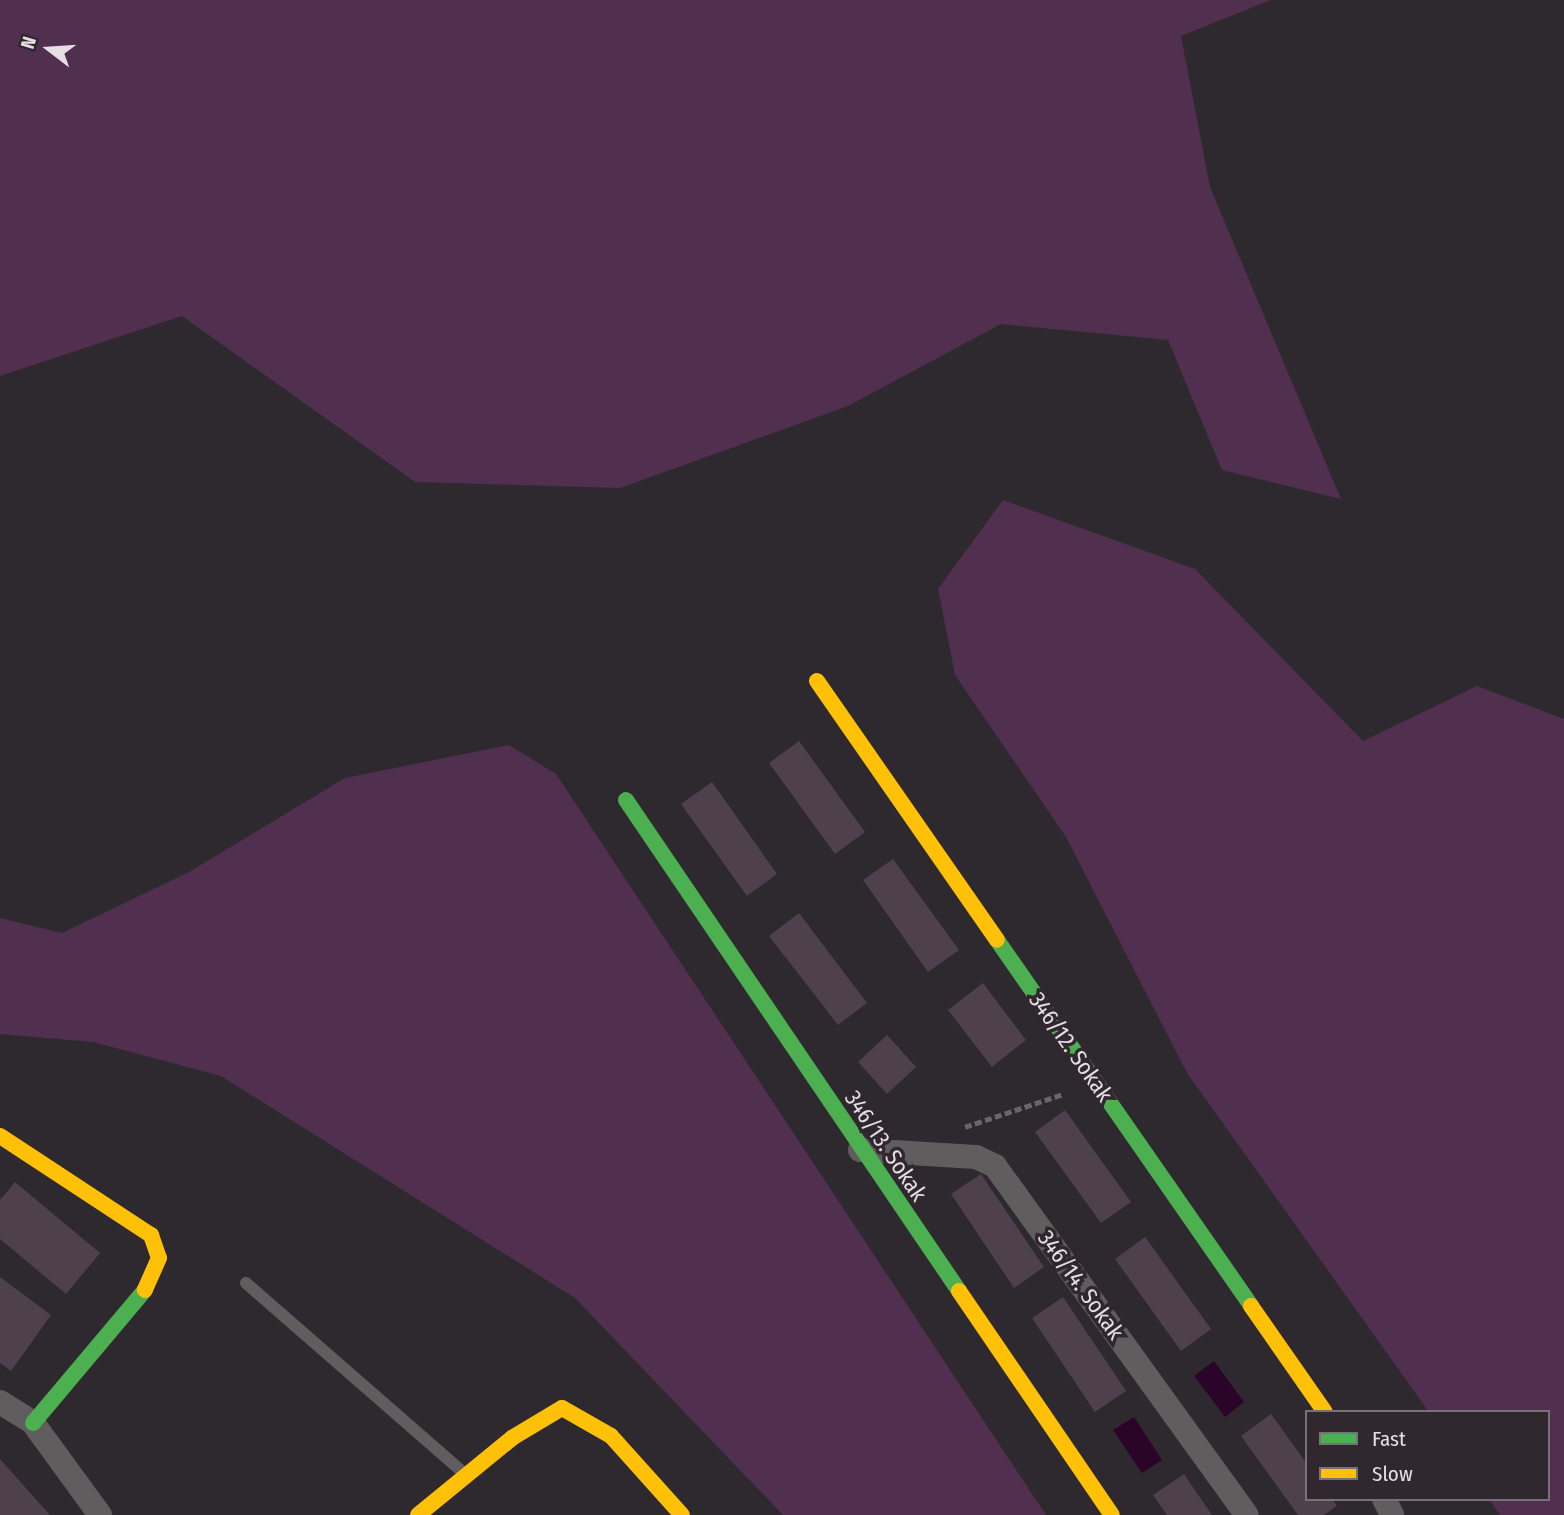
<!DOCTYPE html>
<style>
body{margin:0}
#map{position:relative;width:1564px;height:1515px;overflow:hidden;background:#2e292e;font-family:"Fira Sans Condensed",sans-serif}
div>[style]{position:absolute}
.green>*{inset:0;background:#512f4e}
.water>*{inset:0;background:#2b0429}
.building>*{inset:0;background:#4e404d}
.path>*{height:4.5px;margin-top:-2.25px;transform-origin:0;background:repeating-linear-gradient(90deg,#686668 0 7px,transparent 0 10.5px)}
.lane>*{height:12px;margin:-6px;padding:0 6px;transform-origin:6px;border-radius:6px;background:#5f5d5e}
.street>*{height:24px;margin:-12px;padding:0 12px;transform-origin:12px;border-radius:12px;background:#5f5d5e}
.fast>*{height:16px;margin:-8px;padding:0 8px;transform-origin:8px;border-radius:8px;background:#4caf50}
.slow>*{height:16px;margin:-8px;padding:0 8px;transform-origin:8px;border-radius:8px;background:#ffc107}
span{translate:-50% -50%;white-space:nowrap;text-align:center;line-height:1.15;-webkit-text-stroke:7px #30272f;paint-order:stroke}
.street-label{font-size:23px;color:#e5dfe4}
.legend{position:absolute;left:1305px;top:1410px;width:245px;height:91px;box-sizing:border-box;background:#30272f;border:2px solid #787177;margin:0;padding:9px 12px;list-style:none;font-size:21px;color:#e5dfe4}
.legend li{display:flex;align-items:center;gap:14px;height:35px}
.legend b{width:35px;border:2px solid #787177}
.north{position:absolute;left:14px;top:14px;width:70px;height:70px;-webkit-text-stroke:5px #30272f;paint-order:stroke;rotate:287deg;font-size:19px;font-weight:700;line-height:28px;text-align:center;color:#e5dfe4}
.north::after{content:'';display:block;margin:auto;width:24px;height:32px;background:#e5dfe4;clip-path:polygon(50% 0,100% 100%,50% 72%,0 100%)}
</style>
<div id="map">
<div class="green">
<div style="clip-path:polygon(0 0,1271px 0,1181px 36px,1210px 187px,1341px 499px,1222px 470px,1168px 340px,1001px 324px,848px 406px,620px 488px,415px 482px,182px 316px,0 376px)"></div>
<div style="clip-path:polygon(1003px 500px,1195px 569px,1363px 741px,1477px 686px,1564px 719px,1564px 1515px,1500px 1515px,1489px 1499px,1548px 1499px,1548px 1412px,1429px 1412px,1187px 1073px,1066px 837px,955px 675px,938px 589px)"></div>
<div style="clip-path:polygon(509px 745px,556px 774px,1046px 1515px,783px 1515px,575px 1298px,221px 1076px,93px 1042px,0 1034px,0 918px,62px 933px,189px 872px,345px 778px)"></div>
</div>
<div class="water">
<div style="clip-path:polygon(1214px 1361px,1244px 1402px,1225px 1417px,1194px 1376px)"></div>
<div style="clip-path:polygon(1134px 1417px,1162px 1460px,1142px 1473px,1113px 1430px)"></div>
</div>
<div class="building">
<div style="clip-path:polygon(799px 741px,865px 832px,835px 854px,769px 763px)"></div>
<div style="clip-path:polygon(712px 782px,777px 874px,747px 896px,681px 804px)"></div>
<div style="clip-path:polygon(893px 859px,959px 950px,928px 972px,863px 880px)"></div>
<div style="clip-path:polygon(799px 913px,867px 1003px,838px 1025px,769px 936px)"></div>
<div style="clip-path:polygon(983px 983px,1026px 1040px,992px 1067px,948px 1010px)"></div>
<div style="clip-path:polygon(887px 1035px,916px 1067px,887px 1094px,858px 1062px)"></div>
<div style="clip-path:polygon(1065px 1110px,1131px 1202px,1101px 1223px,1035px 1132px)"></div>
<div style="clip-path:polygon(981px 1174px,1044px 1267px,1014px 1288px,951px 1194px)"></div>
<div style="clip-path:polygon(15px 1182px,100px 1253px,66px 1294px,0 1239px,0 1200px)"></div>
<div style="clip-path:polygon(1145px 1237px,1211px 1329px,1181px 1351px,1115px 1259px)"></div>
<div style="clip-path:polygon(0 1277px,51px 1315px,11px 1371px,0 1363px)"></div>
<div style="clip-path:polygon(1063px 1297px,1126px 1391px,1095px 1412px,1032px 1318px)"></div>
<div style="clip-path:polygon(1271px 1414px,1307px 1464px,1307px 1499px,1332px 1499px,1337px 1506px,1324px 1515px,1298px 1515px,1241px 1436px)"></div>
<div style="clip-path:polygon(0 1459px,50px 1515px,0 1515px)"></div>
<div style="clip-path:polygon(1184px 1474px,1212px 1515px,1167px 1515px,1153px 1495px)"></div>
</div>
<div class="path">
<div style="left:965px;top:1127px;width:103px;rotate:-18.6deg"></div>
</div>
<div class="lane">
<div style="left:246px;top:1283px;width:291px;rotate:41.1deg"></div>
</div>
<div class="street">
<div style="left:860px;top:1150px;width:116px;rotate:3.5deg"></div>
<div style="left:976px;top:1157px;width:21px;rotate:25deg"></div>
<div style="left:995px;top:1166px;width:430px;rotate:54.2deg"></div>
<div style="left:0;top:1402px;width:39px;rotate:32deg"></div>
<div style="left:33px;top:1423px;width:114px;rotate:53.9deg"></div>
<div style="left:1384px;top:1499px;width:18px;rotate:63deg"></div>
</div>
<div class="fast">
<div style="left:626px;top:800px;width:593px;rotate:55.85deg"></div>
<div style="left:997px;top:940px;width:446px;rotate:55.2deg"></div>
<div style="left:33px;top:1423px;width:174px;rotate:-49.9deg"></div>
</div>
<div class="slow">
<div style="left:817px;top:681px;width:315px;rotate:55.2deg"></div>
<div style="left:0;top:1136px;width:181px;rotate:33.3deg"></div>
<div style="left:151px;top:1235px;width:24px;rotate:71deg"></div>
<div style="left:159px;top:1258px;width:35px;rotate:114deg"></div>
<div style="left:959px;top:1291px;width:271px;rotate:55.7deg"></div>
<div style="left:1251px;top:1306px;width:129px;rotate:55.1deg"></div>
<div style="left:418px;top:1515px;width:122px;rotate:-39.3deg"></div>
<div style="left:512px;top:1438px;width:58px;rotate:-31deg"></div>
<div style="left:562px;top:1408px;width:56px;rotate:29.7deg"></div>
<div style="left:611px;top:1436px;width:106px;rotate:48.1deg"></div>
</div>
<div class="street-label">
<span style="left:1071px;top:1047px;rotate:55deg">346/12. Sokak</span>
<span style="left:886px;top:1146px;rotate:56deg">346/13. Sokak</span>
<span style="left:1081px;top:1285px;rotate:54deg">346/14. Sokak</span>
</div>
<ul class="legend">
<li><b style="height:9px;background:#4caf50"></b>Fast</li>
<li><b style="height:9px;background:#ffc107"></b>Slow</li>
</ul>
<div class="north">N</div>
</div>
